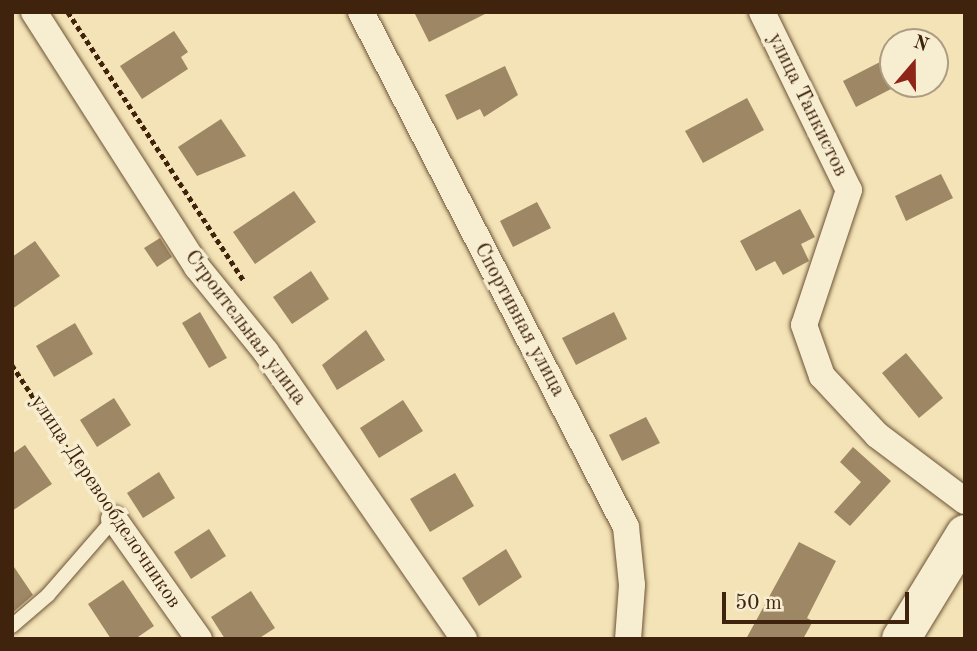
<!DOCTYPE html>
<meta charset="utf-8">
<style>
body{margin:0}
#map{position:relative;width:977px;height:651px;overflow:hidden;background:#f3e3b6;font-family:"Old Standard TT",serif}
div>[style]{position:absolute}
.building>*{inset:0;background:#9d8764}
.path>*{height:4.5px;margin-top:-2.25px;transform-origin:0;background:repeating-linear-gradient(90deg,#40230c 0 5px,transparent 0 8.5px)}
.roads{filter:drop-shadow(0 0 2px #6d5336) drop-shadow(0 0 2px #6d5336)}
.lane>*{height:14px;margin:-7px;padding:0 7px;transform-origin:7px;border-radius:7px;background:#f7edd0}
.street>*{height:26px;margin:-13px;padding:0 13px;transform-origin:13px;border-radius:13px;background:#f7edd0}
.secondary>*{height:38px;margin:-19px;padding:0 19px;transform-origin:19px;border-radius:19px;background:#f7edd0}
span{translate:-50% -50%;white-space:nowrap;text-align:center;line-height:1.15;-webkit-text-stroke:7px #f7edd0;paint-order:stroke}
.street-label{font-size:21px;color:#40230c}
.frame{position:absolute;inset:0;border:14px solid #40230c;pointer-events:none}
.north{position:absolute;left:879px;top:28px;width:70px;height:70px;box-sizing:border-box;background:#f7edd0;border:2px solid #ae9c82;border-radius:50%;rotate:20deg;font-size:19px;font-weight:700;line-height:28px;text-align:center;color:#40230c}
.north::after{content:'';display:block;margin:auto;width:24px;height:32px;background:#8f2418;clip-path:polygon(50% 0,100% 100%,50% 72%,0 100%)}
.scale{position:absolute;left:722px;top:592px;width:187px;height:32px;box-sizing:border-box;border:4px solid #40230c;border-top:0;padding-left:9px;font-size:21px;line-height:24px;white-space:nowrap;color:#40230c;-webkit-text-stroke:5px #f7edd0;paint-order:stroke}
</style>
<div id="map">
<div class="building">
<div style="clip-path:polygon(414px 12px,489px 12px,429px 42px)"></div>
<div style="clip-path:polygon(174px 31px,188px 52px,181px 57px,188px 69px,142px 99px,120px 66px)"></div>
<div style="clip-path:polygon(880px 62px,893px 88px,856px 107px,843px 81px)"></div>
<div style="clip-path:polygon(505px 66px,518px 95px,484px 117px,480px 109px,457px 120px,445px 95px)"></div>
<div style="clip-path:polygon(747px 98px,764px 130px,703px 163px,685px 131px)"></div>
<div style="clip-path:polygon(221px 119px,246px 156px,197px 176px,178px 147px)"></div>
<div style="clip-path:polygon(941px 174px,953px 198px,906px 221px,895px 196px)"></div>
<div style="clip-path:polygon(294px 191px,316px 222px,255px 264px,233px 232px)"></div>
<div style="clip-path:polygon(537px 202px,551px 228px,513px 247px,500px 221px)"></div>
<div style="clip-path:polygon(800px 209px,815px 237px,801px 244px,809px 261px,783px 275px,775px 261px,756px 271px,740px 241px)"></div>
<div style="clip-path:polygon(160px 238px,172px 257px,157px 267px,144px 248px)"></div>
<div style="clip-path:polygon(35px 241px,60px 276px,12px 309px,12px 257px)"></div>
<div style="clip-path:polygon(311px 271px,329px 299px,292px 324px,273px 297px)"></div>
<div style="clip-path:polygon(200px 312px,227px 358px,209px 368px,182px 323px)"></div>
<div style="clip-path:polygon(614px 312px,627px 339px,576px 365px,562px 338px)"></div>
<div style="clip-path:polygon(75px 323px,93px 354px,54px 377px,36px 346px)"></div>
<div style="clip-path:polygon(366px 330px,385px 360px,337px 390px,322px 365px)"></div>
<div style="clip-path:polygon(906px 353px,943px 398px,919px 418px,882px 373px)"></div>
<div style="clip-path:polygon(114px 398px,131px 425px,97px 447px,80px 420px)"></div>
<div style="clip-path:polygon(403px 400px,423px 431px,379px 458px,360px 428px)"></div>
<div style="clip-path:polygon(646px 417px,660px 443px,622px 461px,609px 435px)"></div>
<div style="clip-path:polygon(25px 445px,52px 484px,12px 511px,12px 454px)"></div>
<div style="clip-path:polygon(853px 447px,891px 481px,850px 526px,834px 512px,861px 482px,840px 462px)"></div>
<div style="clip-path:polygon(159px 472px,175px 498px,143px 518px,127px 493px)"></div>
<div style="clip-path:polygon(455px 473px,474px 506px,430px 532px,410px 499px)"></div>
<div style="clip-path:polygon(209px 529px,226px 556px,191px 579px,174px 552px)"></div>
<div style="clip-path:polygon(799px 542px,836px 561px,807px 618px,813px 621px,803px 639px,746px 639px)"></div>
<div style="clip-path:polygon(506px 549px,522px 577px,479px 606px,462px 578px)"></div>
<div style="clip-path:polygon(12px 564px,33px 595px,12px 613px)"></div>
<div style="clip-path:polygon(123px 580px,154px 626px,135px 639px,111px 639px,88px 604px)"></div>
<div style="clip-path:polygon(251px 591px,275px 628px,258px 639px,225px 639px,211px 617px)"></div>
</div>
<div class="path">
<div style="left:68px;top:12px;width:321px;rotate:56.8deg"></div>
<div style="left:12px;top:365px;width:163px;rotate:56.5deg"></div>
</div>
<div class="roads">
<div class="lane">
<div style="left:12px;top:626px;width:48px;rotate:-40.7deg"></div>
<div style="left:48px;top:595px;width:101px;rotate:-49deg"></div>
</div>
<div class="street">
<div style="left:34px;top:12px;width:303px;rotate:57.4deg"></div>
<div style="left:197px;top:267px;width:109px;rotate:50.9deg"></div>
<div style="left:266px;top:352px;width:349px;rotate:55.4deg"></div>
<div style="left:361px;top:12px;width:579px;rotate:62.77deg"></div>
<div style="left:626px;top:527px;width:58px;rotate:84.1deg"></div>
<div style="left:632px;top:585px;width:54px;rotate:94.2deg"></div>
<div style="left:762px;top:12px;width:198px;rotate:64deg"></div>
<div style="left:849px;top:190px;width:142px;rotate:108.4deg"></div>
<div style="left:804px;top:325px;width:54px;rotate:70.6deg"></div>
<div style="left:822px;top:376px;width:81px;rotate:47deg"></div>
<div style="left:877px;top:435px;width:110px;rotate:36.9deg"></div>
<div style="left:114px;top:519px;width:147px;rotate:54.7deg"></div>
</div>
<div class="secondary">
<div style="left:901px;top:639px;width:123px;rotate:-58.6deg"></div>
</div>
</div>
<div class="street-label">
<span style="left:807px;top:105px;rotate:64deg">улица Танкистов</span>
<span style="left:519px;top:320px;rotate:62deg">Спортивная улица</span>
<span style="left:245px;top:328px;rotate:53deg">Строительная улица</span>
<span style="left:105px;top:502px;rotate:56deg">улица Деревообделочников</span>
</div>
<div class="frame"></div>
<div class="north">N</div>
<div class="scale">50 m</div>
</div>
